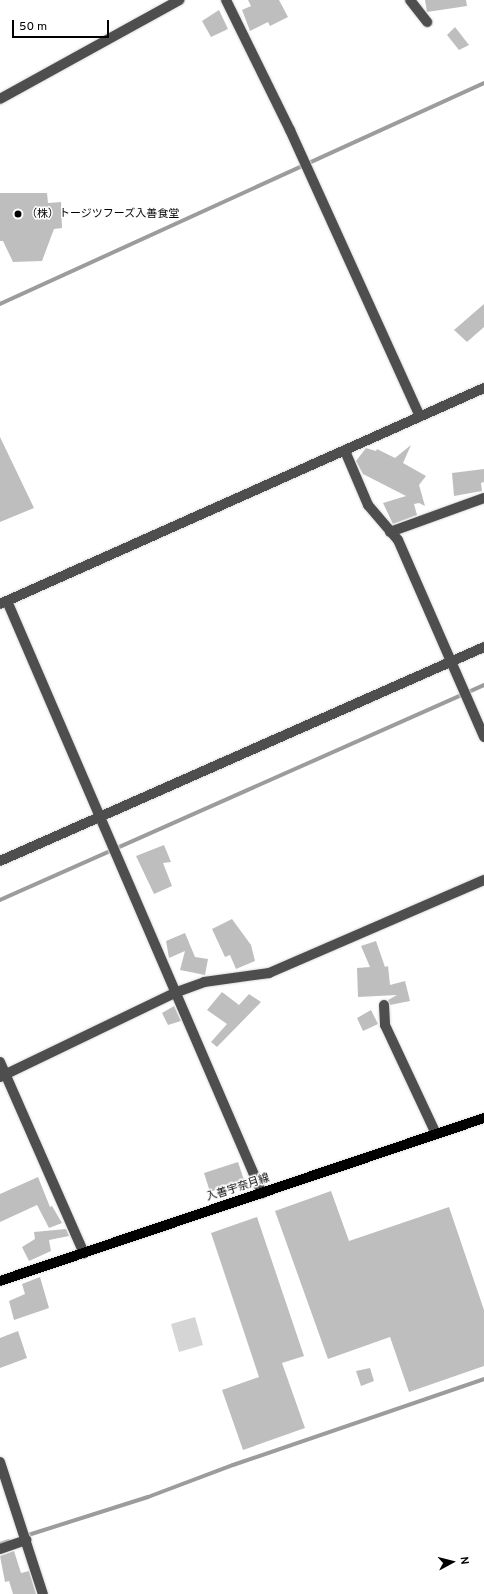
<!DOCTYPE html>
<meta charset="utf-8">
<style>
body{margin:0}
#map{position:relative;width:484px;height:1594px;overflow:hidden;background:#fff;font-family:Overpass,"Noto Sans JP",sans-serif}
div>[style]{position:absolute}
.green>*{inset:0;background:#d5d5d5}
.stream>*{height:4px;margin:-2px;padding:0 2px;transform-origin:2px;border-radius:2px;background:#9c9c9c}
.building>*{inset:0;background:#bebebe}
.roads{filter:drop-shadow(0 0 1px #dbdbdb) drop-shadow(0 0 1px #dbdbdb)}
.minor>*{height:10px;margin:-5px;padding:0 5px;transform-origin:5px;border-radius:5px;background:#4e4e4e}
.major>*{height:10px;margin:-5px;padding:0 5px;transform-origin:5px;border-radius:5px;background:#000}
.dots>*{width:11px;height:11px;translate:-50% -50%;box-sizing:border-box;border:2px solid #fff;border-radius:50%}
span{translate:-50% -50%;white-space:nowrap;text-align:center;line-height:1.15;-webkit-text-stroke:3px #fff;paint-order:stroke}
.poi-label{font-size:11px;color:#000}
.left{translate:0 -50%;text-align:left}
.street-label{font-size:11px;color:#000}
.north{position:absolute;left:432px;top:1542px;width:40px;height:40px;-webkit-text-stroke:3px #fff;paint-order:stroke;rotate:83deg;font-size:11px;font-weight:700;line-height:16px;text-align:center;color:#000}
.north::after{content:'';display:block;margin:auto;width:14px;height:18px;background:#000;clip-path:polygon(50% 0,100% 100%,50% 72%,0 100%)}
.scale{position:absolute;left:12px;top:20px;width:97px;height:18px;box-sizing:border-box;border:2px solid #000;border-top:0;padding-left:5px;font-size:12px;line-height:14px;white-space:nowrap;color:#000;-webkit-text-stroke:3px #fff;paint-order:stroke}
</style>
<div id="map">
<div class="green">
<div style="clip-path:polygon(195px 1317px,203px 1345px,179px 1352px,171px 1324px)"></div>
</div>
<div class="stream">
<div style="left:0;top:304px;width:532px;rotate:-24.54deg"></div>
<div style="left:0;top:900px;width:530px;rotate:-23.95deg"></div>
<div style="left:25px;top:1536px;width:129px;rotate:-17.6deg"></div>
<div style="left:148px;top:1497px;width:91px;rotate:-20.6deg"></div>
<div style="left:233px;top:1465px;width:265px;rotate:-18.9deg"></div>
<div style="left:0;top:1544px;width:9px;rotate:-18deg"></div>
</div>
<div class="building">
<div style="clip-path:polygon(248px 0,279px 0,288px 17px,270px 26px,268px 22px,250px 31px,242px 10px,251px 6px)"></div>
<div style="clip-path:polygon(425px 0,466px 0,467px 6px,427px 12px)"></div>
<div style="clip-path:polygon(219px 10px,228px 29px,211px 37px,202px 21px)"></div>
<div style="clip-path:polygon(455px 27px,469px 45px,459px 50px,447px 35px)"></div>
<div style="clip-path:polygon(0 193px,47px 193px,48px 203px,61px 202px,62px 228px,54px 229px,42px 261px,13px 262px,3px 241px,0 241px)"></div>
<div style="clip-path:polygon(484px 304px,484px 327px,467px 342px,454px 330px)"></div>
<div style="clip-path:polygon(0 437px,34px 508px,0 522px)"></div>
<div style="clip-path:polygon(411px 445px,403px 463px,426px 476px,419px 485px,425px 506px,419px 503px,414px 504px,417px 515px,393px 524px,383px 503px,406px 496px,363px 474px,356px 461px,366px 448px,376px 451px,377px 449px,395px 458px)"></div>
<div style="clip-path:polygon(484px 469px,484px 482px,481px 483px,482px 491px,454px 496px,452px 473px)"></div>
<div style="clip-path:polygon(164px 845px,171px 862px,163px 863px,172px 886px,154px 894px,136px 856px)"></div>
<div style="clip-path:polygon(232px 919px,251px 945px,255px 961px,236px 969px,230px 955px,225px 957px,212px 929px)"></div>
<div style="clip-path:polygon(185px 933px,195px 957px,208px 959px,205px 975px,180px 970px,185px 951px,169px 958px,166px 941px)"></div>
<div style="clip-path:polygon(376px 941px,385px 967px,388px 966px,390px 985px,405px 981px,410px 1001px,390px 1005px,388px 1000px,397px 995px,358px 997px,357px 968px,370px 967px,361px 946px)"></div>
<div style="clip-path:polygon(222px 992px,239px 1005px,249px 994px,261px 1002px,217px 1047px,211px 1042px,227px 1024px,207px 1010px)"></div>
<div style="clip-path:polygon(174px 1006px,181px 1021px,168px 1025px,162px 1013px)"></div>
<div style="clip-path:polygon(371px 1010px,378px 1024px,363px 1031px,357px 1018px)"></div>
<div style="clip-path:polygon(238px 1162px,244px 1180px,210px 1192px,204px 1173px)"></div>
<div style="clip-path:polygon(38px 1177px,50px 1207px,52px 1206px,62px 1223px,49px 1228px,37px 1205px,0 1222px,0 1194px)"></div>
<div style="clip-path:polygon(331px 1191px,349px 1241px,449px 1207px,484px 1310px,484px 1366px,409px 1392px,390px 1337px,328px 1359px,275px 1211px)"></div>
<div style="clip-path:polygon(257px 1217px,304px 1356px,282px 1363px,305px 1428px,243px 1450px,222px 1390px,259px 1377px,211px 1233px)"></div>
<div style="clip-path:polygon(66px 1229px,69px 1236px,49px 1240px,51px 1251px,29px 1261px,22px 1247px,35px 1239px,34px 1232px)"></div>
<div style="clip-path:polygon(40px 1277px,49px 1308px,14px 1320px,9px 1301px,25px 1294px,22px 1284px)"></div>
<div style="clip-path:polygon(18px 1331px,27px 1358px,0 1368px,0 1338px)"></div>
<div style="clip-path:polygon(370px 1368px,374px 1381px,361px 1386px,356px 1371px)"></div>
<div style="clip-path:polygon(14px 1551px,21px 1573px,29px 1571px,36px 1594px,13px 1594px,9px 1581px,5px 1582px,0 1556px)"></div>
</div>
<div class="roads">
<div class="minor">
<div style="left:226px;top:0;width:145px;rotate:63.8deg"></div>
<div style="left:290px;top:130px;width:314px;rotate:65.6deg"></div>
<div style="left:410px;top:0;width:28px;rotate:52deg"></div>
<div style="left:0;top:99px;width:205px;rotate:-28.9deg"></div>
<div style="left:345px;top:451px;width:59px;rotate:66.9deg"></div>
<div style="left:368px;top:505px;width:46px;rotate:49.4deg"></div>
<div style="left:398px;top:540px;width:215px;rotate:66.4deg"></div>
<div style="left:390px;top:532px;width:100px;rotate:-19.9deg"></div>
<div style="left:7px;top:601px;width:645px;rotate:66.7deg"></div>
<div style="left:0;top:604px;width:530px;rotate:-24.05deg"></div>
<div style="left:0;top:861px;width:529px;rotate:-23.85deg"></div>
<div style="left:384px;top:1005px;width:20px;rotate:87deg"></div>
<div style="left:385px;top:1025px;width:120px;rotate:64.9deg"></div>
<div style="left:0;top:1062px;width:209px;rotate:66.3deg"></div>
<div style="left:0;top:1077px;width:196px;rotate:-25.7deg"></div>
<div style="left:177px;top:992px;width:29px;rotate:-20deg"></div>
<div style="left:204px;top:982px;width:66px;rotate:-7.9deg"></div>
<div style="left:269px;top:973px;width:234px;rotate:-23.4deg"></div>
<div style="left:0;top:1462px;width:139px;rotate:72deg"></div>
<div style="left:0;top:1549px;width:28px;rotate:-19deg"></div>
</div>
<div class="major">
<div style="left:0;top:1281px;width:511px;rotate:-18.61deg"></div>
</div>
</div>
<div class="dots">
<div style="left:18px;top:214px;background:#000"></div>
</div>
<div class="poi-label">
<span class="left" style="left:26px;top:214px">（株）トージツフーズ入善食堂</span>
</div>
<div class="street-label">
<span style="left:238px;top:1188px;rotate:-18deg">入善宇奈月線</span>
</div>
<div class="north">N</div>
<div class="scale">50 m</div>
</div>
